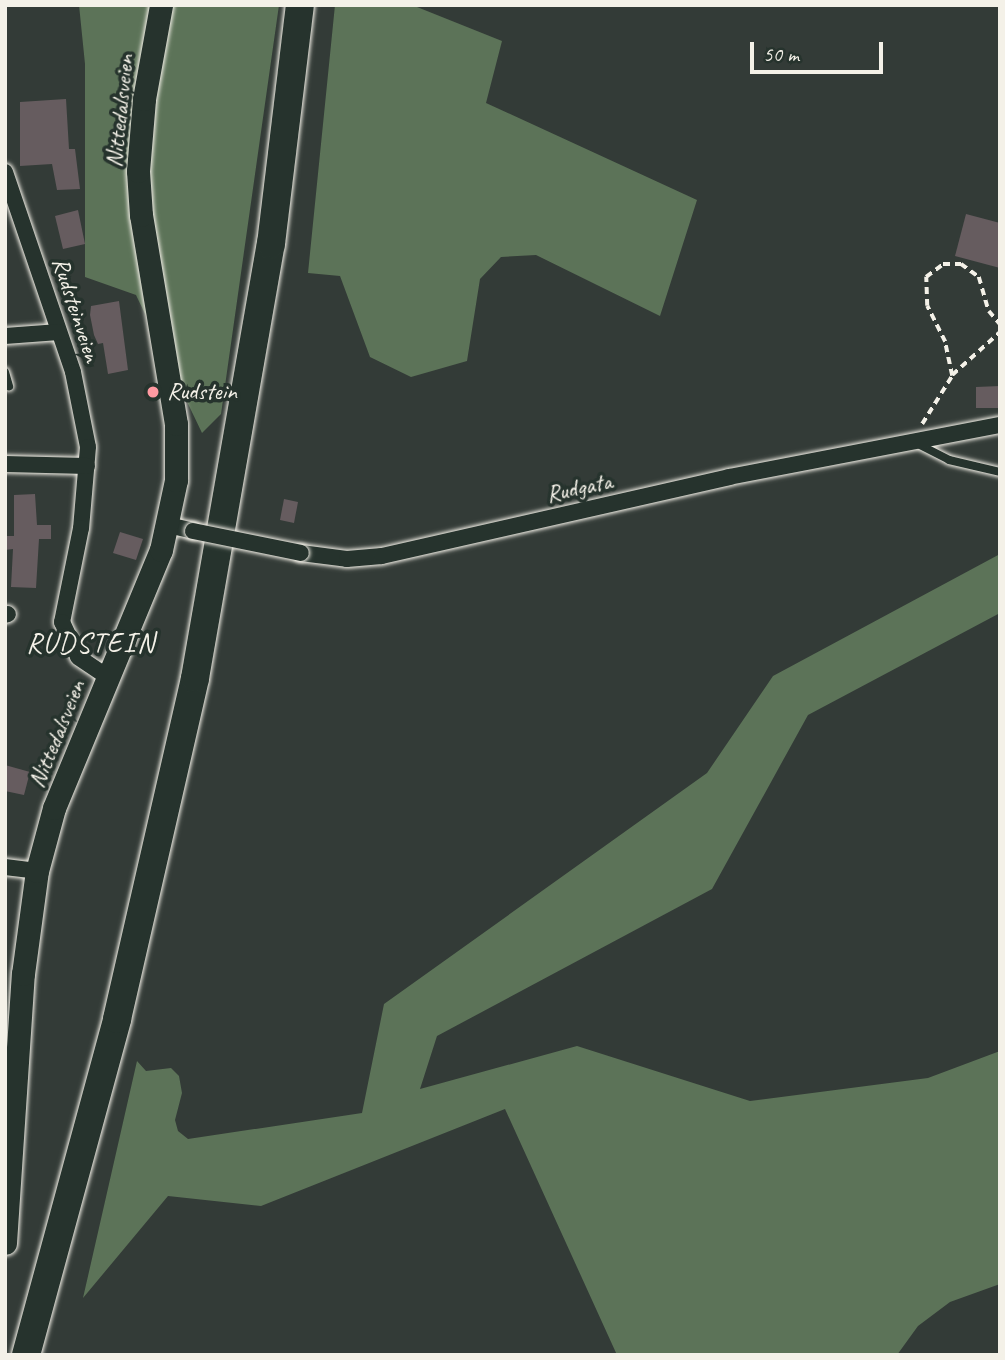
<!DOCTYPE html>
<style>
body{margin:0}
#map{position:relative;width:1005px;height:1360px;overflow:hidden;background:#333b37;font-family:Caveat,sans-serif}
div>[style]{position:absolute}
.green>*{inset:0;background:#5c7358}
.building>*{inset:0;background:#665c5f}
.path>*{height:3.5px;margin-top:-1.75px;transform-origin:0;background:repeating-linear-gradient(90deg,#f4f1e8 0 7px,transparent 0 12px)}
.roads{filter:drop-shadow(0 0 2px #f4f1e8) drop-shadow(0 0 2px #f4f1e8)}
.lane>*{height:8px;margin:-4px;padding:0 4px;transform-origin:4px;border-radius:4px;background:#26332d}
.street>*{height:16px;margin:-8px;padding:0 8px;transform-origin:8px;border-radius:8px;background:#26332d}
.secondary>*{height:23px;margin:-11.5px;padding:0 11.5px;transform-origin:11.5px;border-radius:11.5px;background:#26332d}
.highway>*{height:28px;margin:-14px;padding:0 14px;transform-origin:14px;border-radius:14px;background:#26332d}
.bridges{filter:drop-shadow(0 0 2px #f4f1e8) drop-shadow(0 0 2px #f4f1e8)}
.street-bridge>*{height:16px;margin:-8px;padding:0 8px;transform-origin:8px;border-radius:8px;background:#26332d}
.dots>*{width:19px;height:19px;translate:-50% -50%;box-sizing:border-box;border:4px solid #26332d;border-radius:50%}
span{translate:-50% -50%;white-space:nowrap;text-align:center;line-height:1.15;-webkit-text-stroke:7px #26332d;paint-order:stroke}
.street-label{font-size:24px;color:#f4f1e8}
.poi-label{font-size:24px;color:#f4f1e8}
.left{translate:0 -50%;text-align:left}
.quarter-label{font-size:28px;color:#f4f1e8;letter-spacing:2px}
.frame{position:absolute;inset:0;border:7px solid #f4f1e8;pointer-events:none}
.scale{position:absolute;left:750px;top:42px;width:133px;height:32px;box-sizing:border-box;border:4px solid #f4f1e8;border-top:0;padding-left:9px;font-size:21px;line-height:24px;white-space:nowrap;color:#f4f1e8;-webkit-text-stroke:5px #26332d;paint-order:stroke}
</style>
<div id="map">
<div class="green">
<div style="clip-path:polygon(79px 5px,279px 5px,221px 414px,202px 433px,136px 295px,85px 277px,85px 64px)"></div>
<div style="clip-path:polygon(335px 5px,412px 5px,502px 41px,486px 103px,697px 200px,660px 316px,536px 255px,501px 257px,480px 279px,467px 361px,411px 377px,370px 357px,340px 276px,308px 273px)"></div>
<div style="clip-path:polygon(1000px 554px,1000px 613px,808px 715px,712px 889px,437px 1036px,420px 1089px,577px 1046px,750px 1101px,928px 1078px,1000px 1051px,1000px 1284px,950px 1302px,918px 1326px,897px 1355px,617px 1355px,505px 1109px,261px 1206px,168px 1196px,83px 1298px,137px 1061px,146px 1071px,171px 1068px,179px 1076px,182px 1093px,175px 1120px,178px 1131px,188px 1139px,362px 1113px,384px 1004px,707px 773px,773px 676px)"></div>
</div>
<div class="building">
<div style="clip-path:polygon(66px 99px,69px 149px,75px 149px,80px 189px,57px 190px,52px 164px,20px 166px,20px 102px)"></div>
<div style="clip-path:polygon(78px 210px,85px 244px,63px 249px,55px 216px)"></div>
<div style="clip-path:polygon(966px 214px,1000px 223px,1000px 268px,955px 256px)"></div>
<div style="clip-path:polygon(119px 301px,128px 370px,108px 374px,103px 343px,98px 344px,94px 335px,90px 315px,91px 306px)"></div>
<div style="clip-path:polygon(1000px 386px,1000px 408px,976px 408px,976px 387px)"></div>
<div style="clip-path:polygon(35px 494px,37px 525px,51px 525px,51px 539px,39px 539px,36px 588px,11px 587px,13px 549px,5px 550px,5px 536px,14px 536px,14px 495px)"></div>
<div style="clip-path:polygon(284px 499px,298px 502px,294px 523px,280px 520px)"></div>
<div style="clip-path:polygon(120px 532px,143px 539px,136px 560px,113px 553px)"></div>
<div style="clip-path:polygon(5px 765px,30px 772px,24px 795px,5px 791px)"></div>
</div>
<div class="path">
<div style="left:952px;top:375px;width:64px;rotate:-41.9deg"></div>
<div style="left:922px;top:424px;width:57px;rotate:-58deg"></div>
<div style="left:952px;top:376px;width:35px;rotate:-102deg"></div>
<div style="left:945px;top:342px;width:40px;rotate:-116.6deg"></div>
<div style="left:927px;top:306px;width:29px;rotate:-92deg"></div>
<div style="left:926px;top:277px;width:21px;rotate:-37deg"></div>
<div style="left:943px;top:264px;width:18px"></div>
<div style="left:961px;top:264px;width:22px;rotate:36deg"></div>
<div style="left:979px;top:277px;width:35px;rotate:74deg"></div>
<div style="left:989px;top:311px;width:17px;rotate:50deg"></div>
</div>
<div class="roads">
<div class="lane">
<div style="left:5px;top:372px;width:15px;rotate:74deg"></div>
<div style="left:916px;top:443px;width:37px;rotate:27deg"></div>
<div style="left:949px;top:460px;width:52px;rotate:13.2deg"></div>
</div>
<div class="street">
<div style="left:5px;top:172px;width:211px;rotate:71.2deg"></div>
<div style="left:73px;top:372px;width:76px;rotate:78.7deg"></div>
<div style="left:88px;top:447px;width:81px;rotate:94.9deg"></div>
<div style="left:81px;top:528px;width:96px;rotate:101.4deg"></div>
<div style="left:62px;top:622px;width:38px;rotate:65deg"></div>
<div style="left:78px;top:657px;width:36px;rotate:34deg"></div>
<div style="left:5px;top:336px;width:54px;rotate:-4.2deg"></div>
<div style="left:5px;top:464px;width:82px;rotate:1.4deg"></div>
<div style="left:168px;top:525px;width:26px;rotate:13deg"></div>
<div style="left:301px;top:553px;width:46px;rotate:7.4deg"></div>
<div style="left:347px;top:559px;width:35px;rotate:-5deg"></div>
<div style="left:382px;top:556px;width:356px;rotate:-12.8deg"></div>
<div style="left:729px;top:477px;width:276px;rotate:-10.9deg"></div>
<div style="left:5px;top:615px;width:3px;rotate:-18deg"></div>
<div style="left:5px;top:867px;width:32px;rotate:7deg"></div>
</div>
<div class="secondary">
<div style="left:5px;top:1243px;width:270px;rotate:-86.2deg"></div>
<div style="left:23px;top:974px;width:104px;rotate:-82.3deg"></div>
<div style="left:37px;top:871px;width:65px;rotate:-74.9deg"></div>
<div style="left:54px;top:808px;width:279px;rotate:-67.5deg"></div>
<div style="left:161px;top:550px;width:72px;rotate:-77.9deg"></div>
<div style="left:176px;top:480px;width:56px;rotate:-90deg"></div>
<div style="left:176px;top:424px;width:212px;rotate:-99.5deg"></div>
<div style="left:141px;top:215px;width:44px;rotate:-93.9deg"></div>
<div style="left:138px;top:171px;width:72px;rotate:-85.2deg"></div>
<div style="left:144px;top:99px;width:96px;rotate:-79.7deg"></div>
</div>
<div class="highway">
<div style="left:26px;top:1355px;width:348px;rotate:-74.8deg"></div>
<div style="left:117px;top:1019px;width:350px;rotate:-77.1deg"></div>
<div style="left:195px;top:678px;width:441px;rotate:-80.1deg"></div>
<div style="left:271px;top:244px;width:241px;rotate:-83.1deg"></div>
</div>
</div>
<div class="bridges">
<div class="street-bridge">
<div style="left:193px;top:531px;width:110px;rotate:11.5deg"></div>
</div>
</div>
<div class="dots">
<div style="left:153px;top:392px;background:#ff9aa2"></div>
</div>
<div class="street-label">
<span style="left:120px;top:111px;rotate:-84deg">Nittedalsveien</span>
<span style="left:76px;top:310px;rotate:72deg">Rudsteinveien</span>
<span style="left:579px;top:488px;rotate:-13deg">Rudgata</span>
<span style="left:57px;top:734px;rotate:-68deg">Nittedalsveien</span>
</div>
<div class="poi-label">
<span class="left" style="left:167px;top:392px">Rudstein</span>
</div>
<div class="quarter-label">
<span style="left:91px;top:643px">RUDSTEIN</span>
</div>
<div class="frame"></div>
<div class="scale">50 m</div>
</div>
